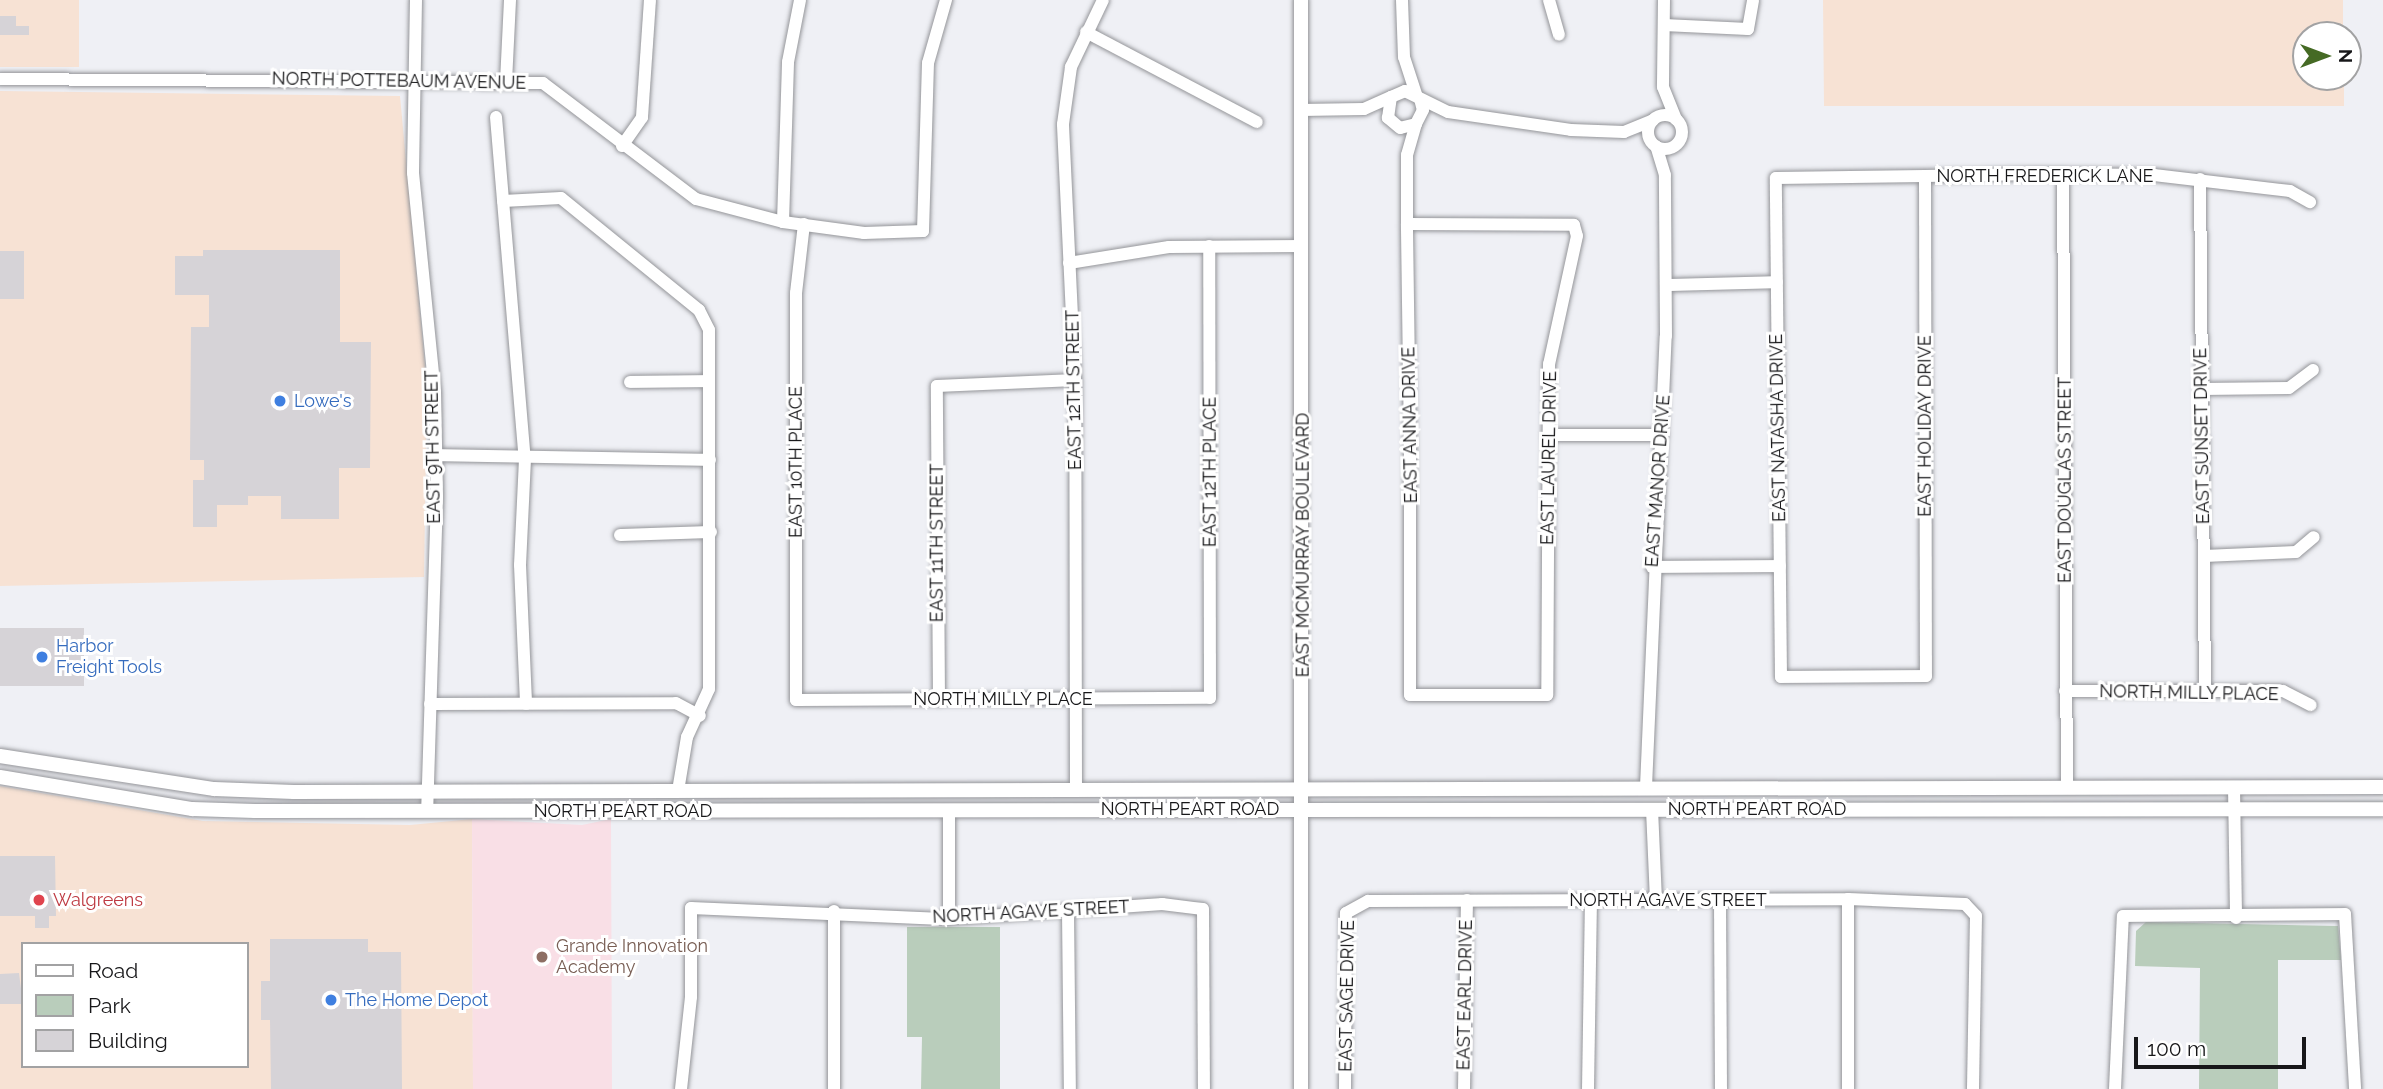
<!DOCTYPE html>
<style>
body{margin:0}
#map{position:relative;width:2383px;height:1089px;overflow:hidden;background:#eff0f5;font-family:Raleway,sans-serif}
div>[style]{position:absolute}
.commercial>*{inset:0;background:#f7e2d4}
.education>*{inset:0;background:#f9dfe6}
.green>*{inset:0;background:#b9cdbb}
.building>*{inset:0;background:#d6d3d7}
.roads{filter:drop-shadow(0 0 2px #949599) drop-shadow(0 0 2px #949599)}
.minor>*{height:12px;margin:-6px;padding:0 6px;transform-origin:6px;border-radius:6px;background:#fff}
.minor>.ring{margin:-6px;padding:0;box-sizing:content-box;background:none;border:12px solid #fff;border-radius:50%}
.tertiary>*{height:14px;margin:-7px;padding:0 7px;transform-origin:7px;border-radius:7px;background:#fff}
.dots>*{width:19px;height:19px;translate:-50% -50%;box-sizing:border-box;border:4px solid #fff;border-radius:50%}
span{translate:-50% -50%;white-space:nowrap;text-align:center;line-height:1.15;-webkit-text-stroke:6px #fff;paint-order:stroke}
.street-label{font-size:18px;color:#171719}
.shop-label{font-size:18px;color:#366cbe}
.left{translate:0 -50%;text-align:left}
.health-label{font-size:18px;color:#be3a42}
.education-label{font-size:18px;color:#785e54}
.legend{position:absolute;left:21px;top:942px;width:228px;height:126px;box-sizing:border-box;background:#fff;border:2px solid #a2a2a3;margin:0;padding:9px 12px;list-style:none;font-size:21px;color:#171719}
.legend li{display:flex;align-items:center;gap:14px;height:35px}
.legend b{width:35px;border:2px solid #a2a2a3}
.north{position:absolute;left:2292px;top:21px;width:70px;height:70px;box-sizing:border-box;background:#fff;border:2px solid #a2a2a3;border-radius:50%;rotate:90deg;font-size:19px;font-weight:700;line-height:28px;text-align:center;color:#171719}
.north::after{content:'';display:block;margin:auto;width:24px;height:32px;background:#456a24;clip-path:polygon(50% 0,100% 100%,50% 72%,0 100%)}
.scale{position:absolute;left:2134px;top:1037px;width:172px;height:32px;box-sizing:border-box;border:4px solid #171719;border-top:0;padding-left:9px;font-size:21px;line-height:24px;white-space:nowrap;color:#171719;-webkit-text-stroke:5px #fff;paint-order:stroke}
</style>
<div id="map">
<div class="commercial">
<div style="clip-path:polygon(0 0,79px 0,79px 67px,0 67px)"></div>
<div style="clip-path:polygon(1823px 0,2343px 0,2343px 35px,2306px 35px,2306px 77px,2344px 77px,2344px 106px,1824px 106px)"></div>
<div style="clip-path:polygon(0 91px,400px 96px,427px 388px,424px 577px,0 586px)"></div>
<div style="clip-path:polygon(evenodd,0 786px,203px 821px,410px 825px,472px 819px,473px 1089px,0 1089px,0 786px,23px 944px,247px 944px,247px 1066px,23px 1066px,23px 944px)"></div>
</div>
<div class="education">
<div style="clip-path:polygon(472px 819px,582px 825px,611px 819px,612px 1089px,473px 1089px)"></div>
</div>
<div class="green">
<div style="clip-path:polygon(2146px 922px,2338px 926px,2341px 960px,2278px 960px,2278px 1089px,2199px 1089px,2200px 968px,2135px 966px,2136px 931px)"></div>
<div style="clip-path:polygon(907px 927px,1000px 927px,1000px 1089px,921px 1089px,922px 1037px,907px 1037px)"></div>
</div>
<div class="building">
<div style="clip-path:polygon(0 16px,16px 16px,16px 26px,29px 26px,29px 35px,0 35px)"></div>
<div style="clip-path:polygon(203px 250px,340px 250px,340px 342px,371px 342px,370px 468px,339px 468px,339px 519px,281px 519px,281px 496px,248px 496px,248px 505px,217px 505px,217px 527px,193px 527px,193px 480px,204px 480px,204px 460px,190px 460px,191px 327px,209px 327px,209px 295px,175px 295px,175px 256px,203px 256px)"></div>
<div style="clip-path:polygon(0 251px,24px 251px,24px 299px,0 299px)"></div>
<div style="clip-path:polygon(0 628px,84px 628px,84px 686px,0 686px)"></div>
<div style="clip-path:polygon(0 856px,55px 856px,56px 916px,49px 916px,49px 928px,35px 928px,35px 916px,0 916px)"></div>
<div style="clip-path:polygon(270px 939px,368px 939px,368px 952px,401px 952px,402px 1089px,271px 1089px,270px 1020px,261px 1020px,261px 981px,270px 981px)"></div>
<div style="clip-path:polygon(19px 973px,23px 1004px,0 1004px,0 974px)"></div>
</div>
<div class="roads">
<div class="minor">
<div style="left:416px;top:0;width:173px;rotate:91deg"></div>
<div style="left:413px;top:173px;width:220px;rotate:84.3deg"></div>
<div style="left:435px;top:392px;width:105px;rotate:88.9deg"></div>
<div style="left:437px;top:497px;width:314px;rotate:91.8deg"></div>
<div style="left:1402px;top:0;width:57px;rotate:88deg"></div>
<div style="left:1404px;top:57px;width:40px;rotate:72deg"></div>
<div style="left:1549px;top:0;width:36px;rotate:74deg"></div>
<div style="left:1664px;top:0;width:87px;rotate:90.7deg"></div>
<div style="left:1663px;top:87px;width:35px;rotate:68deg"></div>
<div style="left:1664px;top:25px;width:84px;rotate:2.7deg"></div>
<div style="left:1748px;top:29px;width:29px;rotate:-80deg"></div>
<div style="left:1086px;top:32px;width:193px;rotate:27.8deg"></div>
<div style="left:0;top:79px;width:543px;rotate:0.42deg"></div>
<div style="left:543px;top:83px;width:192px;rotate:37.2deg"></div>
<div style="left:696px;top:199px;width:90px;rotate:14.8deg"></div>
<div style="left:783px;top:222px;width:82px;rotate:7.7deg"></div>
<div style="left:864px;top:233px;width:59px;rotate:-1.9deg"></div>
<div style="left:923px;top:231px;width:168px;rotate:-88.3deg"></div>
<div style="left:928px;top:63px;width:66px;rotate:-74.1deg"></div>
<div style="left:506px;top:82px;width:82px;rotate:-87.2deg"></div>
<div style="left:1420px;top:99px;width:11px;rotate:75deg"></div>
<div style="left:1423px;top:110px;width:16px;rotate:117deg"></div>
<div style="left:1416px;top:124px;width:16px;rotate:166deg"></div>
<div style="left:1400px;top:128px;width:16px;rotate:-140deg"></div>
<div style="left:1388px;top:118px;width:21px;rotate:-82deg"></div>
<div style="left:1391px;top:97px;width:15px;rotate:-23deg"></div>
<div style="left:1405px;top:91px;width:48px;rotate:26deg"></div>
<div style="left:1448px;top:112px;width:124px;rotate:8.3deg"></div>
<div style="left:1571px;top:130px;width:53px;rotate:2.2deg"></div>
<div style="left:1624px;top:132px;width:31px;rotate:-22deg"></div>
<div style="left:1301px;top:110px;width:63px;rotate:-0.9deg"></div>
<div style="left:1364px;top:109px;width:30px;rotate:-24deg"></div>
<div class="ring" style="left:1648px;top:115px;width:22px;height:22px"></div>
<div style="left:496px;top:117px;width:343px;rotate:85.2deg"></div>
<div style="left:525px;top:459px;width:106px;rotate:92.7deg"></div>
<div style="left:520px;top:565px;width:139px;rotate:87.5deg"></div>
<div style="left:622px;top:146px;width:35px;rotate:-55deg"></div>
<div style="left:642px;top:117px;width:117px;rotate:-86.1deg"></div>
<div style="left:2063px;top:174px;width:612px;rotate:89.63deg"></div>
<div style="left:1925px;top:176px;width:500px;rotate:89.89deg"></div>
<div style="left:1926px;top:676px;width:145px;rotate:179.6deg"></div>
<div style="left:1781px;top:677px;width:499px;rotate:-90.6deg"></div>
<div style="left:1776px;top:178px;width:149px;rotate:-0.8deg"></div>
<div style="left:1925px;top:176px;width:110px;rotate:-1deg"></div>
<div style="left:2035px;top:174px;width:119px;rotate:0.5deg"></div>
<div style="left:2154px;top:175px;width:137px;rotate:6.7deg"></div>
<div style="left:2290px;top:191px;width:23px;rotate:29deg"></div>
<div style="left:2200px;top:179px;width:513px;rotate:89.44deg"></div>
<div style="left:503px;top:201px;width:58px;rotate:-3deg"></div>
<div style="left:561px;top:198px;width:178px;rotate:39.1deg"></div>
<div style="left:699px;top:310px;width:22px;rotate:63deg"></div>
<div style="left:709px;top:330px;width:359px;rotate:90deg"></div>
<div style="left:709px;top:689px;width:53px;rotate:114.6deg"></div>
<div style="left:687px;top:737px;width:55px;rotate:99.5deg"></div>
<div style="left:783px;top:222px;width:160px;rotate:-88.2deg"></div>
<div style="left:788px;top:62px;width:63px;rotate:-79deg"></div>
<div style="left:804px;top:224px;width:69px;rotate:96.6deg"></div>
<div style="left:796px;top:293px;width:407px;rotate:90deg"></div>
<div style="left:796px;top:700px;width:414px;rotate:-0.3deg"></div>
<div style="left:1210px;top:698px;width:452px;rotate:-90.1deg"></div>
<div style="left:1407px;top:224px;width:167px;rotate:0.3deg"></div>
<div style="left:1574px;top:225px;width:11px;rotate:75deg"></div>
<div style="left:1577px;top:236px;width:131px;rotate:102.3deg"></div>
<div style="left:1549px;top:364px;width:331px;rotate:90.3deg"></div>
<div style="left:1547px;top:695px;width:137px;rotate:180deg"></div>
<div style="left:1410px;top:695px;width:250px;rotate:-90deg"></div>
<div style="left:1410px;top:445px;width:221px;rotate:-90.8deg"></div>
<div style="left:1407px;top:224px;width:69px;rotate:-90deg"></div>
<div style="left:1407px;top:155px;width:32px;rotate:-74deg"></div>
<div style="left:1069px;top:263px;width:101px;rotate:-9.1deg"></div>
<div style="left:1169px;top:247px;width:133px;rotate:-0.4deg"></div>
<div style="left:1666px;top:285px;width:111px;rotate:-1.5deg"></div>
<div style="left:630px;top:382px;width:79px;rotate:-0.7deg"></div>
<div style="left:2201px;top:389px;width:88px;rotate:-0.7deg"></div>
<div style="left:2289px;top:388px;width:30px;rotate:-37deg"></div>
<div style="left:1548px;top:435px;width:114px"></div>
<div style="left:436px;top:455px;width:274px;rotate:1deg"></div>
<div style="left:620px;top:535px;width:91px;rotate:-1.9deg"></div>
<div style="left:2204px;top:556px;width:92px;rotate:-2.5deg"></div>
<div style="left:2296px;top:552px;width:23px;rotate:-40deg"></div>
<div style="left:1652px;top:567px;width:128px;rotate:-0.4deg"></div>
<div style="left:2065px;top:691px;width:218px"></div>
<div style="left:2283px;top:691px;width:31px;rotate:27deg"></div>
<div style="left:939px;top:700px;width:314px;rotate:-90.4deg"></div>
<div style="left:937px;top:386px;width:138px;rotate:-2.5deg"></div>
<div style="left:430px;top:704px;width:246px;rotate:-0.2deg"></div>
<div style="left:676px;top:703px;width:27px;rotate:28deg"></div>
<div style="left:1646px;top:787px;width:451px;rotate:-87.5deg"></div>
<div style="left:1666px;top:336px;width:161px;rotate:-90.4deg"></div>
<div style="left:1665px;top:175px;width:30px;rotate:-107deg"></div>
<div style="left:2234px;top:787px;width:131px;rotate:89.1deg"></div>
<div style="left:1076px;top:789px;width:409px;rotate:-90.1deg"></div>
<div style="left:1075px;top:380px;width:256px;rotate:-92.7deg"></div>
<div style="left:1063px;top:124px;width:58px;rotate:-82deg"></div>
<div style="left:1071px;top:67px;width:74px;rotate:-64.5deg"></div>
<div style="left:1652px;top:809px;width:91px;rotate:87.5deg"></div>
<div style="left:949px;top:810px;width:109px;rotate:90deg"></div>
<div style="left:1848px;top:899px;width:190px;rotate:90deg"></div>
<div style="left:1720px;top:900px;width:189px;rotate:89.7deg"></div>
<div style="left:834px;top:911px;width:178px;rotate:90deg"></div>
<div style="left:1068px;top:911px;width:178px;rotate:89.4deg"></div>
<div style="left:681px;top:1089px;width:93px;rotate:-83.8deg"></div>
<div style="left:691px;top:997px;width:89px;rotate:-90deg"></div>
<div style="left:691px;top:908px;width:252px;rotate:2.5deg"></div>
<div style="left:943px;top:919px;width:220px;rotate:-3.9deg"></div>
<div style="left:1162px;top:904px;width:41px;rotate:7deg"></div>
<div style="left:1203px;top:909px;width:180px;rotate:89.7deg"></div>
<div style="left:1345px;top:1089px;width:176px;rotate:-89.7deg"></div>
<div style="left:1346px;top:913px;width:25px;rotate:-29deg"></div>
<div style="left:1368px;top:901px;width:480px;rotate:-0.2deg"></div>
<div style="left:1848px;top:899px;width:117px;rotate:2.4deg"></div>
<div style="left:1965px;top:904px;width:16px;rotate:47deg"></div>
<div style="left:1976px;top:916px;width:173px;rotate:91deg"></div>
<div style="left:1464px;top:1089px;width:189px;rotate:-89.1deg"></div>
<div style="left:1588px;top:1089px;width:188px;rotate:-89.1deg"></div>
<div style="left:2115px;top:1089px;width:173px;rotate:-87.4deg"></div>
<div style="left:2123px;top:916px;width:222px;rotate:-0.5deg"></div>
<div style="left:2345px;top:914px;width:175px;rotate:86.7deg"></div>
</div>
<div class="tertiary">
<div style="left:1301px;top:0;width:1089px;rotate:90deg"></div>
<div style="left:0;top:756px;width:217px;rotate:8.8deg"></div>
<div style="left:214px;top:789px;width:80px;rotate:2.1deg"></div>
<div style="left:294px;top:792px;width:2089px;rotate:-0.14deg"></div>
<div style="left:0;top:777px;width:195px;rotate:9.5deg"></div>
<div style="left:192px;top:809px;width:63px;rotate:1.8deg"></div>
<div style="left:255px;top:811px;width:2128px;rotate:-0.05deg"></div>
</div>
</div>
<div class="dots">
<div style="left:280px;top:401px;background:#3f7fe0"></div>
<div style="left:42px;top:657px;background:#3f7fe0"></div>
<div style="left:39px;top:900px;background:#e0444e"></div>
<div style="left:542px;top:957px;background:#8d6e63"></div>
<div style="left:331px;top:1000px;background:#3f7fe0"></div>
</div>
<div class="street-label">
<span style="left:399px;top:81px;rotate:1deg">NORTH POTTEBAUM AVENUE</span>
<span style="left:2045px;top:176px">NORTH FREDERICK LANE</span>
<span style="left:1074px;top:390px;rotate:-91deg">EAST 12TH STREET</span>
<span style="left:1410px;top:425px;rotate:-91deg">EAST ANNA DRIVE</span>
<span style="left:1925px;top:426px;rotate:-90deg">EAST HOLIDAY DRIVE</span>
<span style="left:1778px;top:428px;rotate:-91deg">EAST NATASHA DRIVE</span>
<span style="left:2202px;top:436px;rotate:-91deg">EAST SUNSET DRIVE</span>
<span style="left:433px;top:447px;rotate:-91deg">EAST 9TH STREET</span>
<span style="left:1549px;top:458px;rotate:-89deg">EAST LAUREL DRIVE</span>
<span style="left:796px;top:462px;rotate:-90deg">EAST 10TH PLACE</span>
<span style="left:1210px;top:472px;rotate:-90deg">EAST 12TH PLACE</span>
<span style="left:2065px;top:480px;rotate:-90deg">EAST DOUGLAS STREET</span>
<span style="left:1658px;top:481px;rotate:-86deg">EAST MANOR DRIVE</span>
<span style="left:937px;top:543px;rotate:-90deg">EAST 11TH STREET</span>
<span style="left:1303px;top:545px;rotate:-90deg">EAST MCMURRAY BOULEVARD</span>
<span style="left:2189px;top:693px;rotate:1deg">NORTH MILLY PLACE</span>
<span style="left:1003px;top:699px">NORTH MILLY PLACE</span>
<span style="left:1190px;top:809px">NORTH PEART ROAD</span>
<span style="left:1757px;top:809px">NORTH PEART ROAD</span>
<span style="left:623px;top:811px">NORTH PEART ROAD</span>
<span style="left:1668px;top:900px">NORTH AGAVE STREET</span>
<span style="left:1031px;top:912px;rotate:-3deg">NORTH AGAVE STREET</span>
<span style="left:1465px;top:995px;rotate:-89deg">EAST EARL DRIVE</span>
<span style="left:1347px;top:996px;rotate:-89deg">EAST SAGE DRIVE</span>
</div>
<div class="shop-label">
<span class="left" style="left:294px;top:401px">Lowe's</span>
<span class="left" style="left:56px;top:657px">Harbor<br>Freight Tools</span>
<span class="left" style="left:345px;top:1000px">The Home Depot</span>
</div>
<div class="health-label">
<span class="left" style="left:53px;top:900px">Walgreens</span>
</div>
<div class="education-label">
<span class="left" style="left:556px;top:957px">Grande Innovation<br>Academy</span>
</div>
<ul class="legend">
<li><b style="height:9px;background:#fff"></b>Road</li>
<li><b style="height:19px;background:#b9cdbb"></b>Park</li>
<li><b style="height:19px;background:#d6d3d7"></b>Building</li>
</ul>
<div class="north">N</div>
<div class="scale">100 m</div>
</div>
